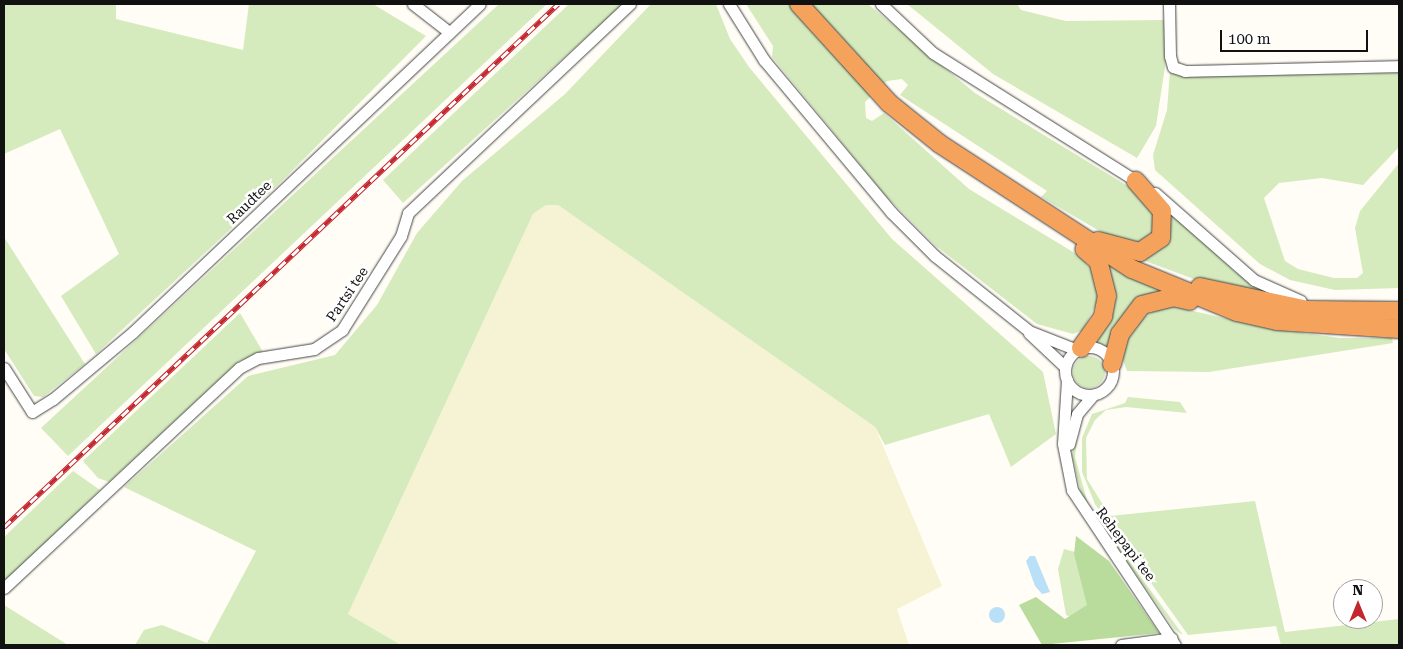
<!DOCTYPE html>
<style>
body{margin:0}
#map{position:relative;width:1403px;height:649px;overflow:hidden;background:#fffdf5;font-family:"Roboto Serif",serif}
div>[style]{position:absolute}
.farmland>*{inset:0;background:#f6f3d4}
.green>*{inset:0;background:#d5ebbd}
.round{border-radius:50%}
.forest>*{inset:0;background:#b9dc9c}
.water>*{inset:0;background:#b9e0f7}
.roads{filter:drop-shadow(0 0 1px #444) drop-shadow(0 0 1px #444)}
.minor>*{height:11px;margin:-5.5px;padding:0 5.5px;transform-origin:5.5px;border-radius:5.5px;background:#fff}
.minor>.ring{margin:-5.5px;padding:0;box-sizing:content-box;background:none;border:11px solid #fff;border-radius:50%}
.highway>*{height:18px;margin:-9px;padding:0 9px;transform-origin:9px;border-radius:9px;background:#f5a25d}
.rail>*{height:5px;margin-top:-2.5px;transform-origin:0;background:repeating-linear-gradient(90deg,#fff 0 9px,#c4262e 0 18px);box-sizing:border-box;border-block:1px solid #c4262e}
span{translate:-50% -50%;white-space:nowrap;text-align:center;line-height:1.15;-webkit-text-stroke:5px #fff;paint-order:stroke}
.street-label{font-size:14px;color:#111}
.frame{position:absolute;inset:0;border:5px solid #111;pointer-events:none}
.north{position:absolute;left:1333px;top:579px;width:50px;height:50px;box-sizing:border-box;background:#fff;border:1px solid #a0a0a0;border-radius:50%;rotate:0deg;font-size:14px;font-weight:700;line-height:20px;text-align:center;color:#111}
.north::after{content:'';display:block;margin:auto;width:18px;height:22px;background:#c4262e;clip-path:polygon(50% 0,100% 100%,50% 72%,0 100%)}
.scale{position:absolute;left:1220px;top:30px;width:148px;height:22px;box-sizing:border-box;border:2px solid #111;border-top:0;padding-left:6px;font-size:15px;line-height:18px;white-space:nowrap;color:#111;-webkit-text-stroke:4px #fff;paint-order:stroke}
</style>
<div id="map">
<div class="farmland">
<div style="clip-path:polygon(546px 205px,558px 205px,875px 427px,942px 586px,897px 609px,909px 645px,401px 645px,348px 614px,533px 214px)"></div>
</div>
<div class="green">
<div style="clip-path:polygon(4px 4px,116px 4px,116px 19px,243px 50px,249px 4px,373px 4px,426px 36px,278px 185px,96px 354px,61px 296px,119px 254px,60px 129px,4px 154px)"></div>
<div style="clip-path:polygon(499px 4px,547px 4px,68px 456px,41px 428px)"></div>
<div style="clip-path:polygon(569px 4px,623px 4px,403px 203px,383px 180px)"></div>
<div style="clip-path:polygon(651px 4px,716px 4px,730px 39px,749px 67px,892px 239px,1043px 372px,1056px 434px,1011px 467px,989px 414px,885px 445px,875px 427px,558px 205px,546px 205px,533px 214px,348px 614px,401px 645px,135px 645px,144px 630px,162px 625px,207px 643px,256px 551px,124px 487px,248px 376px,335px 355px,377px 305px,417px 233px,462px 181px,565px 94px)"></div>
<div style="clip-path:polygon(746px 4px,868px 4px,975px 93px,1131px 188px,1154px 214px,1153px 235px,1140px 244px,1115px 240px,1041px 197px,1047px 191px,900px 95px,908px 85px,902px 79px,887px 81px,865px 102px,866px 118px,872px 121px,884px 113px,969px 189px,1078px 255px,1091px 269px,1099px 298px,1083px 330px,1073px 334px,1037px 324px,936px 246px,884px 194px,772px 57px,773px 46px)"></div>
<div style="clip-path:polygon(907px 4px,1017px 4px,1021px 10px,1066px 21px,1164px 20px,1166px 60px,1156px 126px,1137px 158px,993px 74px)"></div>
<div style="clip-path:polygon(1170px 71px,1181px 76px,1399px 73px,1399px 147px,1363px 185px,1322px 178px,1279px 183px,1264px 198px,1285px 261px,1298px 269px,1334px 278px,1357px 278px,1363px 273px,1355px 228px,1360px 211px,1399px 163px,1399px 288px,1335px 290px,1290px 280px,1260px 264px,1155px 170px,1153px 155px,1167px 110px)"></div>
<div style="clip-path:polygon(1172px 213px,1234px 271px,1272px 297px,1199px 281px,1140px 259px,1155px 253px,1168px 238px)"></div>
<div style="clip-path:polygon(4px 237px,85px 364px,43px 397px,34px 396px,4px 349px)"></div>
<div style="clip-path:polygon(1106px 263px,1164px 291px,1126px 311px,1108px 348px,1095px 341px,1114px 297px)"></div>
<div style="clip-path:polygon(1167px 305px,1267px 328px,1340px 338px,1392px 338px,1393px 343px,1209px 372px,1127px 371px,1121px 355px,1125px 342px,1139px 319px)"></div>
<div style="clip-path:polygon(240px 313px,263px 352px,239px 361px,109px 482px,98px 478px,83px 461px)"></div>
<div class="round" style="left:1073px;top:356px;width:32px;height:32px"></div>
<div style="clip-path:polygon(1128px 397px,1180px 402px,1187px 413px,1126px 407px,1106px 410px,1095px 420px,1086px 438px,1087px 479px,1110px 516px,1255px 501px,1285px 632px,1399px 619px,1399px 645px,1281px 645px,1276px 626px,1188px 635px,1095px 504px,1082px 472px,1082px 438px,1092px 414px,1125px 403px)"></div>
<div style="clip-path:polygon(1079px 419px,1075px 457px,1088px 504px,1183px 635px,1175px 630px,1082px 498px,1072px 455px)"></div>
<div style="clip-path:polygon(73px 471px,100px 490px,4px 584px,4px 537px)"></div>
<div style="clip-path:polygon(1064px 549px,1079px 553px,1099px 628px,1066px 615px,1058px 569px)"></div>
<div style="clip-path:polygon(4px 605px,68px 645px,4px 645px)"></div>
</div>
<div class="forest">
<div style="clip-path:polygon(1076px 536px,1109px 561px,1159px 633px,1042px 645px,1019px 605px,1036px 597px,1065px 619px,1087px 605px,1074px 554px)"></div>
</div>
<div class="water">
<div style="clip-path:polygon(1030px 556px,1035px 556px,1050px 592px,1042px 594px,1035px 586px,1026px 561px)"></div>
<div class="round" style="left:989px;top:607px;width:16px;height:16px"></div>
</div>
<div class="roads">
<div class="minor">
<div style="left:413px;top:4px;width:46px;rotate:37.9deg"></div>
<div style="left:729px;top:4px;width:66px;rotate:58deg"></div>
<div style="left:764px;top:60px;width:198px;rotate:50.1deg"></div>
<div style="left:891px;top:212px;width:62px;rotate:45deg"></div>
<div style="left:935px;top:256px;width:120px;rotate:38.6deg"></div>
<div style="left:1029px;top:331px;width:52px;rotate:21.6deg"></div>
<div style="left:881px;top:4px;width:71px;rotate:43.3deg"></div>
<div style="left:933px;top:53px;width:246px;rotate:32.2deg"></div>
<div style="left:1169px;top:4px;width:52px;rotate:88.9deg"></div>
<div style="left:1170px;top:56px;width:11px;rotate:75deg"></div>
<div style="left:1173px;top:67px;width:13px;rotate:18deg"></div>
<div style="left:1185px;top:71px;width:214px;rotate:-1.3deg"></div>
<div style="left:1155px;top:193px;width:132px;rotate:41.3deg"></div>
<div style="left:1254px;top:280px;width:51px;rotate:24.1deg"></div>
<div style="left:1029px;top:333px;width:50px;rotate:43.4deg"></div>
<div class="ring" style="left:1065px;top:347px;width:37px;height:37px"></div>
<div style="left:4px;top:368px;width:52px;rotate:57.5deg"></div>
<div style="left:32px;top:412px;width:25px;rotate:-32deg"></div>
<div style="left:53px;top:399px;width:104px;rotate:-39.9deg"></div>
<div style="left:133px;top:332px;width:477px;rotate:-43.4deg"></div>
<div style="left:1067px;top:380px;width:64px;rotate:93.6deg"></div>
<div style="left:1063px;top:444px;width:47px;rotate:78.9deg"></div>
<div style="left:1072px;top:490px;width:186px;rotate:56.4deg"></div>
<div style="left:1069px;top:444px;width:31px;rotate:-75deg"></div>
<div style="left:1077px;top:414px;width:25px;rotate:-50deg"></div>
<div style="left:4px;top:588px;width:322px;rotate:-43.1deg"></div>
<div style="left:239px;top:368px;width:21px;rotate:-28deg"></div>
<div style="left:258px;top:358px;width:57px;rotate:-9.1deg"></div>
<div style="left:314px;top:349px;width:34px;rotate:-34deg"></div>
<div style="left:342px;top:330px;width:111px;rotate:-57.9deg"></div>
<div style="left:401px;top:236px;width:24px;rotate:-73deg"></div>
<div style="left:408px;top:213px;width:305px;rotate:-43.3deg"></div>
<div style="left:1121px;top:645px;width:51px;rotate:-7.8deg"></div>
</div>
<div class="highway">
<div style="left:799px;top:4px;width:134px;rotate:47.7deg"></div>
<div style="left:889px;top:103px;width:65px;rotate:38.8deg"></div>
<div style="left:940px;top:144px;width:229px;rotate:33.1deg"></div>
<div style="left:1132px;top:269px;width:113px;rotate:22.3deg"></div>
<div style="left:1237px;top:312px;width:41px;rotate:12.7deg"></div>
<div style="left:1277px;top:321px;width:122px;rotate:3.8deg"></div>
<div style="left:1098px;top:241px;width:43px;rotate:14.7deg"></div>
<div style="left:1140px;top:252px;width:25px;rotate:-34deg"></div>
<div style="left:1161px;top:238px;width:27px;rotate:-88deg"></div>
<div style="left:1162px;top:211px;width:40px;rotate:-131deg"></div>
<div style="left:1200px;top:287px;width:109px;rotate:12.1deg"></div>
<div style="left:1307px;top:310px;width:92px;rotate:0.6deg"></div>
<div style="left:1081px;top:348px;width:39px;rotate:-55deg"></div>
<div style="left:1103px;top:316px;width:20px;rotate:-79deg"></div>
<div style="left:1107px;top:296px;width:36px;rotate:-104deg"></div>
<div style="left:1098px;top:261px;width:18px;rotate:-139deg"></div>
<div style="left:1112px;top:364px;width:31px;rotate:-75deg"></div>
<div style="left:1120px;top:334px;width:36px;rotate:-53deg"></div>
<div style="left:1142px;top:305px;width:32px;rotate:-14deg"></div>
<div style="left:1173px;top:297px;width:17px;rotate:13deg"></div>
</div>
</div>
<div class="rail">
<div style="left:4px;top:527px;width:762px;rotate:-43.35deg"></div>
</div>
<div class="street-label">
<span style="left:249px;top:202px;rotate:-44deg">Raudtee</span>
<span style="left:347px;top:294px;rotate:-56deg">Partsi tee</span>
<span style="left:1126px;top:544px;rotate:53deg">Rehepapi tee</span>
</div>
<div class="frame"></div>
<div class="north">N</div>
<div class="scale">100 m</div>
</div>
